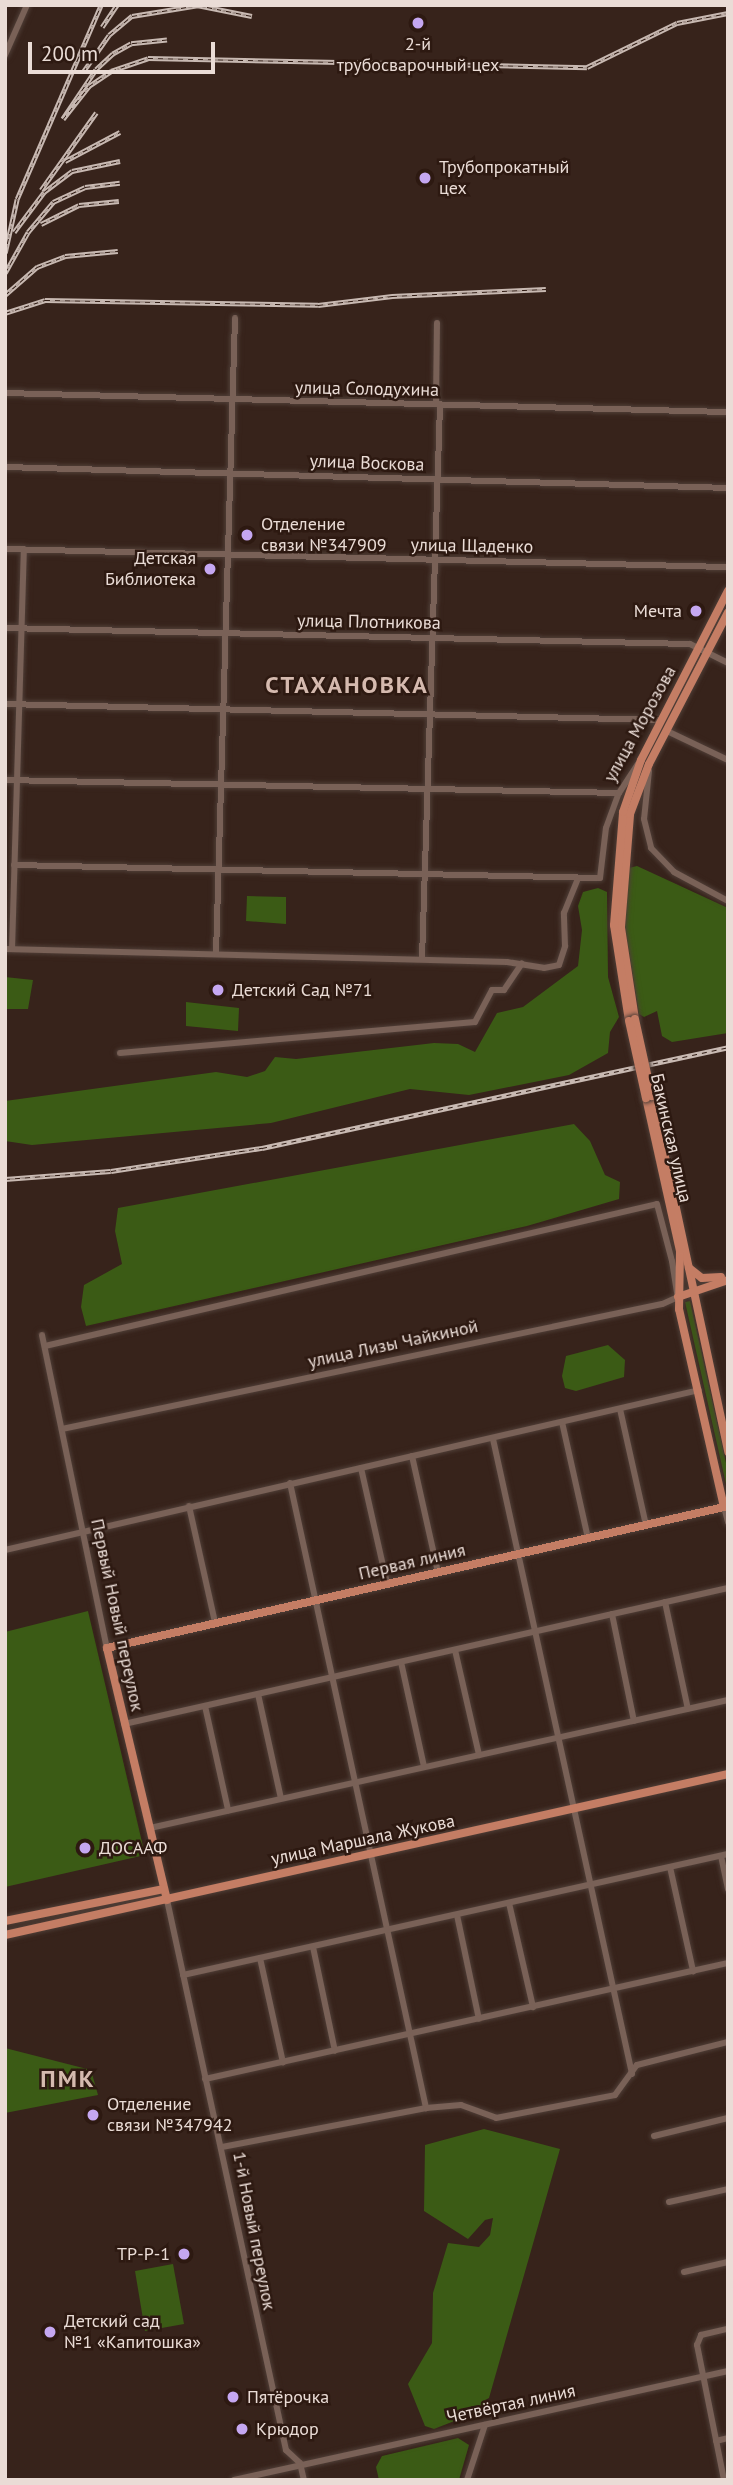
<!DOCTYPE html>
<meta charset="utf-8">
<style>
body{margin:0}
#map{position:relative;width:733px;height:2485px;overflow:hidden;background:#37231b;font-family:"PT Sans",sans-serif}
div>[style]{position:absolute}
.green>*{inset:0;background:#3b5b15}
.roads{filter:drop-shadow(0 0 2px #4f3e37) drop-shadow(0 0 2px #4f3e37)}
.minor>*{height:6px;margin:-3px;padding:0 3px;transform-origin:3px;border-radius:3px;background:#796157}
.major>*{height:8px;margin:-4px;padding:0 4px;transform-origin:4px;border-radius:4px;background:#c47d64}
.rail>*{height:4.5px;margin-top:-2.25px;transform-origin:0;background:repeating-linear-gradient(90deg,#2d1911 0 5px,#c8b9b2 0 10px);box-sizing:border-box;border-block:2px solid #c8b9b2}
.bridges{filter:drop-shadow(0 0 2px #4f3e37) drop-shadow(0 0 2px #4f3e37)}
.major-bridge>*{height:8px;margin:-4px;padding:0 4px;transform-origin:4px;border-radius:4px;background:#c47d64}
.dots>*{width:19px;height:19px;translate:-50% -50%;box-sizing:border-box;border:4px solid #2d1911;border-radius:50%}
span{translate:-50% -50%;white-space:nowrap;text-align:center;line-height:1.15;-webkit-text-stroke:5px #2d1911;paint-order:stroke}
.poi-label{font-size:18px;color:#eadcd6}
.left{translate:0 -50%;text-align:left}
.right{translate:-100% -50%;text-align:right}
.street-label{font-size:18px;color:#eadcd6}
.district-label{font-size:24px;color:#d5baaf;font-weight:700;letter-spacing:2px}
.frame{position:absolute;inset:0;border:7px solid #eadcd6;pointer-events:none}
.scale{position:absolute;left:28px;top:42px;width:187px;height:32px;box-sizing:border-box;border:4px solid #eadcd6;border-top:0;padding-left:9px;font-size:21px;line-height:24px;white-space:nowrap;color:#eadcd6;-webkit-text-stroke:5px #2d1911;paint-order:stroke}
</style>
<div id="map">
<div class="green">
<div style="clip-path:polygon(637px 866px,728px 908px,728px 1033px,672px 1042px,662px 1036px,657px 1011px,644px 1017px,639px 1014px,625px 927px,629px 868px)"></div>
<div style="clip-path:polygon(598px 888px,607px 892px,608px 977px,619px 1017px,610px 1032px,608px 1053px,569px 1075px,469px 1095px,410px 1089px,271px 1123px,32px 1145px,5px 1141px,5px 1101px,216px 1072px,247px 1077px,265px 1071px,275px 1057px,296px 1059px,434px 1043px,458px 1044px,475px 1052px,497px 1013px,523px 1007px,578px 966px,582px 930px,578px 906px,583px 892px)"></div>
<div style="clip-path:polygon(247px 896px,286px 897px,286px 924px,246px 921px)"></div>
<div style="clip-path:polygon(5px 977px,33px 980px,28px 1009px,5px 1009px)"></div>
<div style="clip-path:polygon(186px 1002px,239px 1008px,238px 1031px,186px 1026px)"></div>
<div style="clip-path:polygon(574px 1124px,590px 1141px,605px 1175px,620px 1182px,619px 1199px,527px 1226px,86px 1326px,81px 1307px,84px 1285px,122px 1264px,115px 1231px,118px 1208px)"></div>
<div style="clip-path:polygon(690px 1301px,728px 1472px,728px 1493px,685px 1302px)"></div>
<div style="clip-path:polygon(608px 1345px,625px 1360px,624px 1377px,576px 1391px,565px 1388px,562px 1376px,566px 1356px)"></div>
<div style="clip-path:polygon(88px 1611px,145px 1855px,5px 1887px,5px 1632px)"></div>
<div style="clip-path:polygon(5px 2048px,91px 2070px,98px 2095px,5px 2113px)"></div>
<div style="clip-path:polygon(484px 2129px,560px 2149px,489px 2398px,483px 2401px,485px 2409px,434px 2429px,425px 2426px,408px 2384px,432px 2343px,433px 2293px,448px 2243px,479px 2247px,490px 2235px,493px 2218px,485px 2220px,468px 2239px,424px 2211px,425px 2145px)"></div>
<div style="clip-path:polygon(173px 2264px,184px 2324px,145px 2331px,135px 2271px)"></div>
<div style="clip-path:polygon(458px 2438px,469px 2445px,459px 2480px,379px 2480px,376px 2467px,382px 2456px)"></div>
</div>
<div class="roads">
<div class="minor">
<div style="left:5px;top:55px;width:55px;rotate:-66.3deg"></div>
<div style="left:5px;top:393px;width:723px;rotate:1.51deg"></div>
<div style="left:436px;top:404px;width:81px;rotate:-89.3deg"></div>
<div style="left:5px;top:467px;width:723px;rotate:1.66deg"></div>
<div style="left:5px;top:549px;width:723px;rotate:1.43deg"></div>
<div style="left:5px;top:628px;width:685px;rotate:1.34deg"></div>
<div style="left:690px;top:644px;width:42px;rotate:26.6deg"></div>
<div style="left:5px;top:704px;width:656px;rotate:1.4deg"></div>
<div style="left:667px;top:731px;width:68px;rotate:25.4deg"></div>
<div style="left:649px;top:771px;width:48px;rotate:95.9deg"></div>
<div style="left:644px;top:819px;width:30px;rotate:76deg"></div>
<div style="left:651px;top:848px;width:33px;rotate:46deg"></div>
<div style="left:674px;top:872px;width:61px;rotate:28.2deg"></div>
<div style="left:5px;top:780px;width:614px;rotate:1.21deg"></div>
<div style="left:14px;top:865px;width:586px;rotate:1.27deg"></div>
<div style="left:600px;top:878px;width:50px;rotate:-83.2deg"></div>
<div style="left:606px;top:828px;width:37px;rotate:-70deg"></div>
<div style="left:619px;top:793px;width:35px;rotate:-57deg"></div>
<div style="left:5px;top:949px;width:502px;rotate:1.48deg"></div>
<div style="left:507px;top:962px;width:37px;rotate:9deg"></div>
<div style="left:544px;top:968px;width:15px;rotate:-11deg"></div>
<div style="left:559px;top:965px;width:20px;rotate:-72deg"></div>
<div style="left:565px;top:946px;width:33px;rotate:-92deg"></div>
<div style="left:564px;top:913px;width:35px;rotate:-68deg"></div>
<div style="left:12px;top:949px;width:400px;rotate:-88.3deg"></div>
<div style="left:216px;top:954px;width:636px;rotate:-88.29deg"></div>
<div style="left:422px;top:959px;width:555px;rotate:-88.14deg"></div>
<div style="left:120px;top:1053px;width:356px;rotate:-5deg"></div>
<div style="left:475px;top:1022px;width:36px;rotate:-62deg"></div>
<div style="left:492px;top:990px;width:12px"></div>
<div style="left:504px;top:990px;width:32px;rotate:-56deg"></div>
<div style="left:42px;top:1335px;width:320px;rotate:78.3deg"></div>
<div style="left:45px;top:1346px;width:628px;rotate:-13.06deg"></div>
<div style="left:657px;top:1204px;width:59px;rotate:75.3deg"></div>
<div style="left:672px;top:1261px;width:36px;rotate:81deg"></div>
<div style="left:678px;top:1297px;width:17px;rotate:156deg"></div>
<div style="left:662px;top:1304px;width:613px;rotate:168.23deg"></div>
<div style="left:620px;top:1409px;width:119px;rotate:77.4deg"></div>
<div style="left:562px;top:1422px;width:119px;rotate:77.4deg"></div>
<div style="left:493px;top:1439px;width:650px;rotate:77.65deg"></div>
<div style="left:412px;top:1456px;width:119px;rotate:77.4deg"></div>
<div style="left:361px;top:1468px;width:118px;rotate:77.3deg"></div>
<div style="left:290px;top:1483px;width:640px;rotate:77.72deg"></div>
<div style="left:189px;top:1506px;width:119px;rotate:77.4deg"></div>
<div style="left:724px;top:1507px;width:16px;rotate:75deg"></div>
<div style="left:5px;top:1550px;width:712px;rotate:-12.98deg"></div>
<div style="left:665px;top:1602px;width:109px;rotate:77.9deg"></div>
<div style="left:612px;top:1614px;width:109px;rotate:78.4deg"></div>
<div style="left:455px;top:1650px;width:108px;rotate:77.1deg"></div>
<div style="left:401px;top:1662px;width:107px;rotate:77.6deg"></div>
<div style="left:258px;top:1694px;width:107px;rotate:77.6deg"></div>
<div style="left:205px;top:1706px;width:107px;rotate:77.5deg"></div>
<div style="left:124px;top:1724px;width:619px;rotate:-12.69deg"></div>
<div style="left:150px;top:1828px;width:592px;rotate:-12.49deg"></div>
<div style="left:721px;top:1856px;width:34px;rotate:78deg"></div>
<div style="left:670px;top:1867px;width:107px;rotate:77.5deg"></div>
<div style="left:167px;top:1900px;width:563px;rotate:77.79deg"></div>
<div style="left:286px;top:2450px;width:19px;rotate:43deg"></div>
<div style="left:300px;top:2463px;width:17px;rotate:77deg"></div>
<div style="left:509px;top:1903px;width:107px;rotate:77deg"></div>
<div style="left:457px;top:1915px;width:106px;rotate:78.1deg"></div>
<div style="left:313px;top:1947px;width:106px;rotate:78.1deg"></div>
<div style="left:260px;top:1958px;width:107px;rotate:77.6deg"></div>
<div style="left:183px;top:1975px;width:558px;rotate:-12.52deg"></div>
<div style="left:205px;top:2079px;width:536px;rotate:-12.51deg"></div>
<div style="left:654px;top:2136px;width:76px;rotate:-13.7deg"></div>
<div style="left:222px;top:2147px;width:208px;rotate:-10.8deg"></div>
<div style="left:426px;top:2108px;width:35px;rotate:-5deg"></div>
<div style="left:461px;top:2105px;width:37px;rotate:20deg"></div>
<div style="left:496px;top:2118px;width:121px;rotate:-10.9deg"></div>
<div style="left:615px;top:2095px;width:37px;rotate:-54deg"></div>
<div style="left:637px;top:2065px;width:94px;rotate:-14.2deg"></div>
<div style="left:669px;top:2202px;width:60px;rotate:-12.4deg"></div>
<div style="left:684px;top:2272px;width:45px;rotate:-12.8deg"></div>
<div style="left:716px;top:2441px;width:12px;rotate:-14deg"></div>
<div style="left:234px;top:2480px;width:506px;rotate:-12.44deg"></div>
<div style="left:467px;top:2480px;width:58px;rotate:-71.9deg"></div>
<div style="left:724px;top:2480px;width:138px;rotate:-101.3deg"></div>
<div style="left:697px;top:2345px;width:11px;rotate:-68deg"></div>
<div style="left:701px;top:2335px;width:28px;rotate:-13deg"></div>
</div>
<div class="major">
<div style="left:635px;top:1019px;width:93px;rotate:-98.7deg"></div>
<div style="left:621px;top:927px;width:113px;rotate:-85.4deg"></div>
<div style="left:630px;top:814px;width:53px;rotate:-69.2deg"></div>
<div style="left:649px;top:764px;width:171px;rotate:-62.5deg"></div>
<div style="left:629px;top:1021px;width:97px;rotate:-98.9deg"></div>
<div style="left:614px;top:925px;width:113px;rotate:-85.4deg"></div>
<div style="left:623px;top:812px;width:55px;rotate:-70.9deg"></div>
<div style="left:641px;top:760px;width:190px;rotate:-62.8deg"></div>
<div style="left:652px;top:1096px;width:364px;rotate:77.9deg"></div>
<div style="left:689px;top:1268px;width:16px;rotate:38deg"></div>
<div style="left:702px;top:1278px;width:19px;rotate:-3deg"></div>
<div style="left:678px;top:1297px;width:53px;rotate:-18.8deg"></div>
<div style="left:167px;top:1900px;width:259px;rotate:-103.4deg"></div>
<div style="left:107px;top:1648px;width:633px;rotate:-12.87deg"></div>
<div style="left:724px;top:1507px;width:203px;rotate:-102.8deg"></div>
<div style="left:679px;top:1309px;width:58px;rotate:-89deg"></div>
<div style="left:680px;top:1251px;width:157px;rotate:-102.5deg"></div>
<div style="left:5px;top:1921px;width:162px;rotate:-11.4deg"></div>
<div style="left:5px;top:1935px;width:741px;rotate:-12.55deg"></div>
</div>
</div>
<div class="rail">
<div style="left:197px;top:5px;width:56px;rotate:11.3deg"></div>
<div style="left:102px;top:27px;width:27px;rotate:-56deg"></div>
<div style="left:167px;top:40px;width:36px;rotate:174deg"></div>
<div style="left:131px;top:44px;width:21px;rotate:151deg"></div>
<div style="left:113px;top:54px;width:23px;rotate:137deg"></div>
<div style="left:96px;top:70px;width:59px;rotate:124deg"></div>
<div style="left:63px;top:119px;width:42px;rotate:-51.8deg"></div>
<div style="left:89px;top:86px;width:27px;rotate:-34deg"></div>
<div style="left:111px;top:71px;width:39px;rotate:-19deg"></div>
<div style="left:148px;top:58px;width:439px;rotate:1.2deg"></div>
<div style="left:587px;top:67px;width:100px;rotate:-26.1deg"></div>
<div style="left:677px;top:23px;width:52px;rotate:-11.1deg"></div>
<div style="left:83px;top:72px;width:45px;rotate:-54.9deg"></div>
<div style="left:109px;top:35px;width:30px;rotate:-40deg"></div>
<div style="left:132px;top:16px;width:68px;rotate:-9.3deg"></div>
<div style="left:65px;top:161px;width:62px;rotate:-27.8deg"></div>
<div style="left:41px;top:190px;width:95px;rotate:-54.5deg"></div>
<div style="left:41px;top:224px;width:42px;rotate:-26.6deg"></div>
<div style="left:79px;top:205px;width:40px;rotate:-5.7deg"></div>
<div style="left:14px;top:232px;width:50px;rotate:-53.1deg"></div>
<div style="left:44px;top:192px;width:35px;rotate:-37deg"></div>
<div style="left:72px;top:171px;width:49px;rotate:-11.8deg"></div>
<div style="left:5px;top:253px;width:55px;rotate:-77.5deg"></div>
<div style="left:17px;top:199px;width:211px;rotate:-66.6deg"></div>
<div style="left:5px;top:273px;width:47px;rotate:-60.7deg"></div>
<div style="left:28px;top:232px;width:39px;rotate:-50deg"></div>
<div style="left:53px;top:202px;width:35px;rotate:-25deg"></div>
<div style="left:85px;top:187px;width:35px;rotate:-7deg"></div>
<div style="left:5px;top:295px;width:43px;rotate:-41.2deg"></div>
<div style="left:37px;top:267px;width:30px;rotate:-21deg"></div>
<div style="left:65px;top:256px;width:53px;rotate:-5.4deg"></div>
<div style="left:5px;top:313px;width:42px;rotate:-18deg"></div>
<div style="left:45px;top:300px;width:273px;rotate:1deg"></div>
<div style="left:318px;top:305px;width:75px;rotate:-6.9deg"></div>
<div style="left:392px;top:296px;width:154px;rotate:-2.6deg"></div>
<div style="left:5px;top:1179px;width:106px;rotate:-4.3deg"></div>
<div style="left:111px;top:1171px;width:153px;rotate:-8.7deg"></div>
<div style="left:262px;top:1148px;width:477px;rotate:-12.2deg"></div>
</div>
<div class="bridges">
<div class="major-bridge">
<div style="left:635px;top:1019px;width:79px;rotate:77.6deg"></div>
<div style="left:629px;top:1021px;width:79px;rotate:77.6deg"></div>
</div>
</div>
<div class="dots">
<div style="left:418px;top:23px;background:#c5a7f1"></div>
<div style="left:425px;top:178px;background:#c5a7f1"></div>
<div style="left:247px;top:535px;background:#c5a7f1"></div>
<div style="left:210px;top:569px;background:#c5a7f1"></div>
<div style="left:696px;top:611px;background:#c5a7f1"></div>
<div style="left:218px;top:990px;background:#c5a7f1"></div>
<div style="left:85px;top:1848px;background:#c5a7f1"></div>
<div style="left:93px;top:2115px;background:#c5a7f1"></div>
<div style="left:184px;top:2254px;background:#c5a7f1"></div>
<div style="left:50px;top:2332px;background:#c5a7f1"></div>
<div style="left:233px;top:2397px;background:#c5a7f1"></div>
<div style="left:242px;top:2429px;background:#c5a7f1"></div>
</div>
<div class="poi-label">
<span style="left:418px;top:55px">2-й<br>трубосварочный цех</span>
<span class="left" style="left:439px;top:178px">Трубопрокатный<br>цех</span>
<span class="left" style="left:261px;top:535px">Отделение<br>связи №347909</span>
<span class="right" style="left:196px;top:569px">Детская<br>Библиотека</span>
<span class="right" style="left:682px;top:611px">Мечта</span>
<span class="left" style="left:232px;top:990px">Детский Сад №71</span>
<span class="left" style="left:99px;top:1848px">ДОСААФ</span>
<span class="left" style="left:107px;top:2115px">Отделение<br>связи №347942</span>
<span class="right" style="left:170px;top:2254px">ТР-Р-1</span>
<span class="left" style="left:64px;top:2332px">Детский сад<br>№1 «Капитошка»</span>
<span class="left" style="left:247px;top:2397px">Пятёрочка</span>
<span class="left" style="left:256px;top:2429px">Крюдор</span>
</div>
<div class="street-label">
<span style="left:367px;top:389px;rotate:1deg">улица Солодухина</span>
<span style="left:367px;top:463px;rotate:2deg">улица Воскова</span>
<span style="left:472px;top:546px;rotate:1deg">улица Щаденко</span>
<span style="left:369px;top:622px;rotate:1deg">улица Плотникова</span>
<span style="left:640px;top:724px;rotate:-61deg">улица Морозова</span>
<span style="left:671px;top:1138px;rotate:77deg">Бакинская улица</span>
<span style="left:393px;top:1344px;rotate:-12deg">улица Лизы Чайкиной</span>
<span style="left:412px;top:1562px;rotate:-13deg">Первая линия</span>
<span style="left:117px;top:1615px;rotate:78deg">Первый Новый переулок</span>
<span style="left:363px;top:1840px;rotate:-12deg">улица Маршала Жукова</span>
<span style="left:254px;top:2231px;rotate:79deg">1-й Новый переулок</span>
<span style="left:511px;top:2404px;rotate:-12deg">Четвёртая линия</span>
</div>
<div class="district-label">
<span style="left:347px;top:685px">СТАХАНОВКА</span>
<span style="left:68px;top:2079px">ПМК</span>
</div>
<div class="frame"></div>
<div class="scale">200 m</div>
</div>
